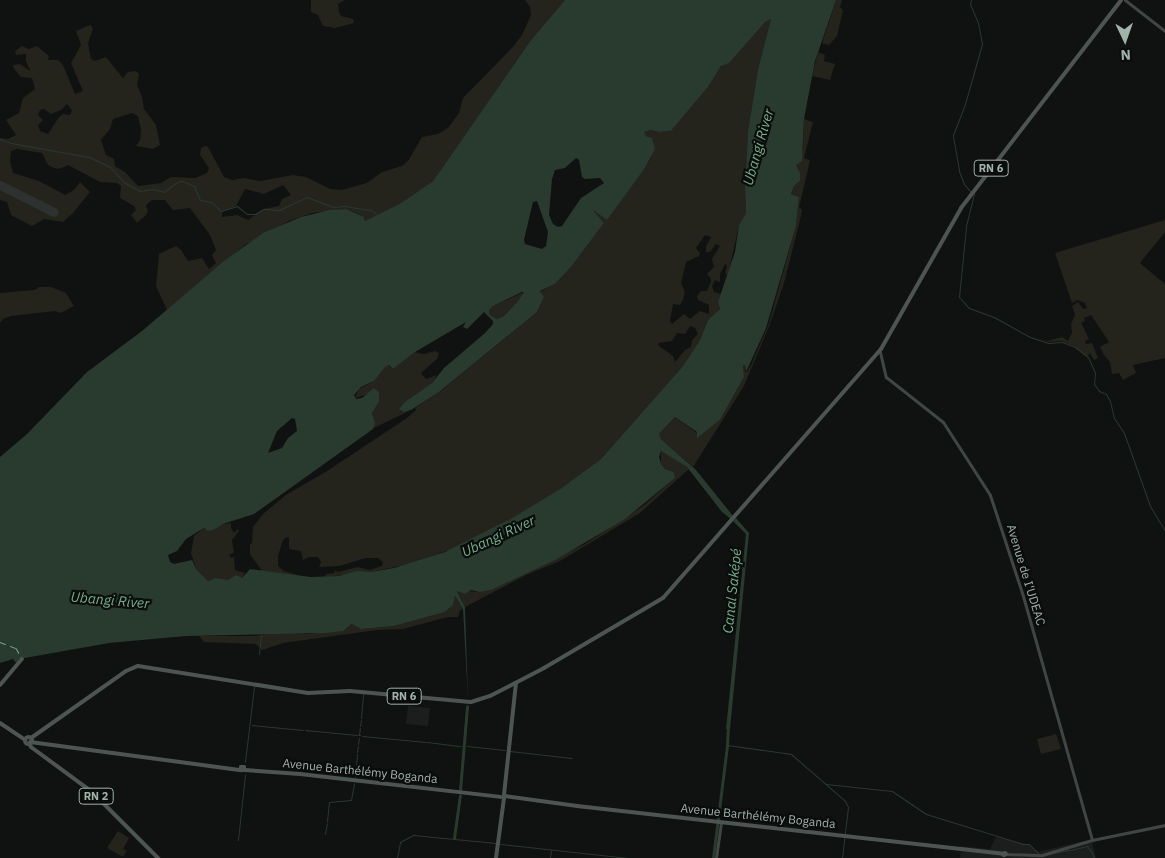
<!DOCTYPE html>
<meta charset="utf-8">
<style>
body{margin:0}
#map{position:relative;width:1165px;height:858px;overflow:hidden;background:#101111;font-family:"IBM Plex Sans",sans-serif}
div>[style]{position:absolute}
.built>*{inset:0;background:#1c1e1e}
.green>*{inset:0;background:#24241c}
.water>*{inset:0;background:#293a2f}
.stream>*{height:1px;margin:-0.5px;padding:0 0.5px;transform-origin:0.5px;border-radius:0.5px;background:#293a2f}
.canal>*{height:2.5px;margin:-1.25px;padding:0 1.25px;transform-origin:1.25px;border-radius:1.25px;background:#293a2f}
.river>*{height:3px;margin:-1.5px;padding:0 1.5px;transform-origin:1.5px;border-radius:1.5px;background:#293a2f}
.ferry>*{height:1px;margin-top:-0.5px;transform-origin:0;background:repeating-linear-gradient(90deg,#76af8b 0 6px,transparent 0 11px)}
.runway>*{height:9px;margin:-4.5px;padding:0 4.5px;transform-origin:4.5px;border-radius:4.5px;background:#2d3130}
.secondary>*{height:3px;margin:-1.5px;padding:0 1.5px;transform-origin:1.5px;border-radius:1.5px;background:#3f4644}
.primary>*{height:4px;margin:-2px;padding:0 2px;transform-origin:2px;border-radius:2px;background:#4d5553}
.primary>.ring{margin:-2px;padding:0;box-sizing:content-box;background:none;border:4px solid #4d5553;border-radius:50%}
span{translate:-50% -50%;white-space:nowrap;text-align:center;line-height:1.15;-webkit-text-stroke:4.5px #0b0c0c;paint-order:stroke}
.shield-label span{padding:1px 4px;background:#0b0c0c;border:1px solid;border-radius:4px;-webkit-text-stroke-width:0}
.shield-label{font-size:11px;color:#a1b3ab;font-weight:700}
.street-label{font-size:12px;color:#a1b3ab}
.water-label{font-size:14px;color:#76af8b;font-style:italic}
.north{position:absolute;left:1100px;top:15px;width:50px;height:50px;-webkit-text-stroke:4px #0b0c0c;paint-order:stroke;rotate:177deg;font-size:14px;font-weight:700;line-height:20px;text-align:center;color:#a1b3ab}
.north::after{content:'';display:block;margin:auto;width:18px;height:22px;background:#a1b3ab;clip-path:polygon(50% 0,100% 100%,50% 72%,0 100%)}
</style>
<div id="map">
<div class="built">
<div style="clip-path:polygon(0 183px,45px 205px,56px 211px,52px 215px,0 189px)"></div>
<div style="clip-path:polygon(408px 706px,430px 708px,428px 726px,406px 724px)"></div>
<div style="clip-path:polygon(996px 837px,1031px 845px,1037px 852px,1084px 841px,1092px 843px,1096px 858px,960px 858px,961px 846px,990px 849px)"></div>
</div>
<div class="green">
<div style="clip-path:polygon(311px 0,345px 0,338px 4px,339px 12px,341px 16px,353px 19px,354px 23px,335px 28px,323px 26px,318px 15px,311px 12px)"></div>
<div style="clip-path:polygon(evenodd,525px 0,565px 0,531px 40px,433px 181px,401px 203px,365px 221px,365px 218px,354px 212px,343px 209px,312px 213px,289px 221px,245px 245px,167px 310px,156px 286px,159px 254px,176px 246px,181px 250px,188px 261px,202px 258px,209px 269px,216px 263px,212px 255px,216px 250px,210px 235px,190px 208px,173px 210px,165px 200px,152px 200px,146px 205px,148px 211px,146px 215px,137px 223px,131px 215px,136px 210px,134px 206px,120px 198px,121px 186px,117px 183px,100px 182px,68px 165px,59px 169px,54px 168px,48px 165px,42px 153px,17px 149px,11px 151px,10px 161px,13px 173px,39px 181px,65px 195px,74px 190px,80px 182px,90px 192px,73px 213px,63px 222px,44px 219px,32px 226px,11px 215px,7px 202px,0 200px,0 189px,52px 215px,56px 211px,0 183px,0 138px,8px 139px,16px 135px,6px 120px,19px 113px,23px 98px,35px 89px,32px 78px,21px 77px,14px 69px,13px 65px,20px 64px,30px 71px,26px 61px,26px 54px,16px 55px,15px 51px,22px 46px,29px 49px,37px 46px,49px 56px,48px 60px,58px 60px,63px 65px,75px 94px,83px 91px,71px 63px,81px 45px,76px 31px,87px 26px,91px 25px,93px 29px,88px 43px,91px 59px,95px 61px,106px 57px,123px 78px,128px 72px,136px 71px,139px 74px,137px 85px,142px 97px,144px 109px,156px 125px,160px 145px,153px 149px,136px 146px,140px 140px,141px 130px,138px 116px,132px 113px,113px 119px,110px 129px,101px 140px,106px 155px,114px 159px,115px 166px,125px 172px,138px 186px,161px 183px,171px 177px,195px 178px,207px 173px,209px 168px,200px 155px,201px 148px,205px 146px,208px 147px,224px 177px,232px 180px,244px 178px,260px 181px,293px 175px,306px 177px,330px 189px,342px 190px,367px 183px,382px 172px,402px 166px,408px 161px,422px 137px,438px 134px,448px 128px,459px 113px,463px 98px,512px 48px,522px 35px,531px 15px,530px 7px,525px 0,67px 104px,72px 110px,70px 115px,63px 114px,59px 117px,48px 134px,40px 131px,38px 125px,43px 120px,38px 115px,40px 110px,44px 109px,51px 114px,61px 110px,67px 104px,525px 0,283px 185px,291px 195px,282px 199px,279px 206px,263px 209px,248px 220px,237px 215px,222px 217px,222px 212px,236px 206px,245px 189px,264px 194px,283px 185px)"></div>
<div style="clip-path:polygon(836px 0,842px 0,840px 7px,843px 10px,837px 36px,829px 45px,822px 43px)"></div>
<div style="clip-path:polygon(evenodd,771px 19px,758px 69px,748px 131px,745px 188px,746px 213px,739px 225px,728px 275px,725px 274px,727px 265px,725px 264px,720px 274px,720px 282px,715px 280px,712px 286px,714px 292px,721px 294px,718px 302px,720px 309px,708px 320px,700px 340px,683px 366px,601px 459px,560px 489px,502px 525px,452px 549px,409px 564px,371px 572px,325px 577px,326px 574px,334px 573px,335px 570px,338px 572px,358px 567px,370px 570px,382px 566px,383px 562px,378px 558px,366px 558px,339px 566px,319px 567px,321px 562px,318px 557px,309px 557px,303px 560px,301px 551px,289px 549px,289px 538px,286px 537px,283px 540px,278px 556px,278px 566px,284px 571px,301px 576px,262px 571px,250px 554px,250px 544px,252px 543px,253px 527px,263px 514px,286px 495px,327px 471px,407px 418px,416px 410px,415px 408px,442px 390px,537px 312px,544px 297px,540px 292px,555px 284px,571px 267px,604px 223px,593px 210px,607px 219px,645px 168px,652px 155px,650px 137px,646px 136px,644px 132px,651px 130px,658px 132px,671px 131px,708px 87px,721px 66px,729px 62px,765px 22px,771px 19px,705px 235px,711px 237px,706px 246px,706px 252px,710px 252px,716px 244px,720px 246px,712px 259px,714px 267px,707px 274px,711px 279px,711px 282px,707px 291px,701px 291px,697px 296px,698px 300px,709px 305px,709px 314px,700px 311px,690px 319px,684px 314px,672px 324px,670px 321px,673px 304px,680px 305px,683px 300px,685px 292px,681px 283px,686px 262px,699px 256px,700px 253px,696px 248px,705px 235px,771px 19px,690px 326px,695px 328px,698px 334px,692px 340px,691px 347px,685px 350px,675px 362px,673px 356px,659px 346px,658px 343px,672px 341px,677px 333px,685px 334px,690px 326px)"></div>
<div style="clip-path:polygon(818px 52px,825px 55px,824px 61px,835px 64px,830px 80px,812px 76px)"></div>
<div style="clip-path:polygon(804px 119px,813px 122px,804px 158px,810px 160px,799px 208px,802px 209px,801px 216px,784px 283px,770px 324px,744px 386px,693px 467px,662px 440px,659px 434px,675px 417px,697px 433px,703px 433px,720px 420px,744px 377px,743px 365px,745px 365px,745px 372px,747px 372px,752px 363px,769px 323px,796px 226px,799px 197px,791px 194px,794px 186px,800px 181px,800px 173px,796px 165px,803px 149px)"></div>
<div style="clip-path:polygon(1165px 220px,1165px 232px,1140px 263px,1165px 284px,1165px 358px,1133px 365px,1136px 373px,1123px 380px,1119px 373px,1112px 374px,1110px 362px,1104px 355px,1100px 347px,1109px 342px,1091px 315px,1084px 318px,1085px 321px,1081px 323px,1089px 339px,1085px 341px,1086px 344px,1092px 343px,1098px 358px,1094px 360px,1090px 353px,1087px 357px,1076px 347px,1062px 341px,1049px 342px,1038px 339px,1048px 341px,1062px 337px,1068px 341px,1072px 333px,1071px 324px,1075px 315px,1072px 306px,1078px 302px,1083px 309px,1087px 308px,1085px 303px,1077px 300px,1072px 303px,1055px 253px)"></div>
<div style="clip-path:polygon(39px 287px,51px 287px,66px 293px,74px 306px,61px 313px,55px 311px,11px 316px,3px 319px,0 323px,0 293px,35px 290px)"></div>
<div style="clip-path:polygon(524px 292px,518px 301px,504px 316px,497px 319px,490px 315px,489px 310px,493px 306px)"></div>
<div style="clip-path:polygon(435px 351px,439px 353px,437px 359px,421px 373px,426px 379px,437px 375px,432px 383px,406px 401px,401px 412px,411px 410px,374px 428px,372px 413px,379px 402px,369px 394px,355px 398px,359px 389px,374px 381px,382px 368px,388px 365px,393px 369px,415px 352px,424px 354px)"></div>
<div style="clip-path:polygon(661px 451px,682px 463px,689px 469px,640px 513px,560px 561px,526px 575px,465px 607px,457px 590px,465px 594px,468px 591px,477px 592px,498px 586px,585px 544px,643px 506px,675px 478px,674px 472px,665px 469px,661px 464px)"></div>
<div style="clip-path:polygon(231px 523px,231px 528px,234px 533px,238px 529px,239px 531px,232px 540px,234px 553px,229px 554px,231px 558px,234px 557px,235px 570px,245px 573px,242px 578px,225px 581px,215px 578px,208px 581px,196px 569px,191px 553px,194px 536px,204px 528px,209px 531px,223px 524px)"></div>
<div style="clip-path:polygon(454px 595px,463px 609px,460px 610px,458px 617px,448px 617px,403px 629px,377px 630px,283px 643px,262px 650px,256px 644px,204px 642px,199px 636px,254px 636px,273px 633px,309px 634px,346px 629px,353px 624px,361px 629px,394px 626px,445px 612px,453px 605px)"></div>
<div style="clip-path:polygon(1056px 734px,1061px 749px,1041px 754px,1037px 739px)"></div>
<div style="clip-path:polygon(118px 831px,129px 838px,123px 849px,127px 851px,123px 857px,107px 848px)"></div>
</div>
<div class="water">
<div style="clip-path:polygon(evenodd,565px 0,836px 0,815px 61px,804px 119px,802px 161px,796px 165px,800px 173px,800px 181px,794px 186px,791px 194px,799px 197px,796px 226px,766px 328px,746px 372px,745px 365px,743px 365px,744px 377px,720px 420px,697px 438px,697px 432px,675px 417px,659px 434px,662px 440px,696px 470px,733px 516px,731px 519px,722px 512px,687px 467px,661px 451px,659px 457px,661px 464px,665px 469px,674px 472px,675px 478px,625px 519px,557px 559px,491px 590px,479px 592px,471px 590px,465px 594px,457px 591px,465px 607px,468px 700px,463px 609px,455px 596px,453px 605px,445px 612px,394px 626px,361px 629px,352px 624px,343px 631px,326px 633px,186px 636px,109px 643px,19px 659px,17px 662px,15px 662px,13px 659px,0 663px,0 457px,27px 434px,87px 372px,142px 331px,224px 261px,263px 233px,301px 217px,329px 210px,346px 209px,364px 217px,365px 221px,401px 203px,433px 181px,531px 40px,565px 0,771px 19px,758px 69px,748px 131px,745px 188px,746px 213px,739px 225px,735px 252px,718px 302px,720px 309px,708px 320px,700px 340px,683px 366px,601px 459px,560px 489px,509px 520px,509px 522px,508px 520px,445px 552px,394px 568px,371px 572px,356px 571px,339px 576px,311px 577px,250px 569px,242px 578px,236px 575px,228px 580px,215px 578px,208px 581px,196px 569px,192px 560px,174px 564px,170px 562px,168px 555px,177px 551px,186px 539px,204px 528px,208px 531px,213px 530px,223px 524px,254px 514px,373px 429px,375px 424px,372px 413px,379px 402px,379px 392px,374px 388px,362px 398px,356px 399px,354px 395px,361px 387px,374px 381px,385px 367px,389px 365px,393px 369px,415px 352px,466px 322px,463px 327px,467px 329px,484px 312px,493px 321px,493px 324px,485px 333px,444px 368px,432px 383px,406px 401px,399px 409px,403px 412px,411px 410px,439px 392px,537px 312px,544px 297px,540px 291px,555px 284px,571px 267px,604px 223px,593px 210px,607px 220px,645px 168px,655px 149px,652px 138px,646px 136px,644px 132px,651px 130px,658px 132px,671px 131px,708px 87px,721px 66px,729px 63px,765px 22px,771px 19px,565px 0,576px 158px,579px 160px,582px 177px,585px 179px,600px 178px,604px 183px,581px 198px,562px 226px,558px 227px,553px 224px,549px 215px,552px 179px,555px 170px,565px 168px,576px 158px,565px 0,537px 201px,548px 232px,546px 246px,542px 249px,525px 244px,524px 240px,533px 202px,537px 201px,565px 0,522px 292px,524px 292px,518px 301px,504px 316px,497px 319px,490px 315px,489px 310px,493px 306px,522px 292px,565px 0,292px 418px,295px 419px,297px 431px,288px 438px,282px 448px,268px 453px,277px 431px,292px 418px)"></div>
<div style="clip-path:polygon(736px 518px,749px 533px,730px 729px,726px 729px,746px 534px,733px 521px)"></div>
</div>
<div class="stream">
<div style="left:971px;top:0;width:4px;rotate:104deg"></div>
<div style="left:970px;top:4px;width:21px;rotate:67deg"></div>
<div style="left:978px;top:23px;width:21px;rotate:79deg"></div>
<div style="left:982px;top:44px;width:62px;rotate:105.8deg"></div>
<div style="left:965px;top:104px;width:34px;rotate:111deg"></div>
<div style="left:953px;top:136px;width:36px;rotate:80deg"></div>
<div style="left:959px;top:171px;width:14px;rotate:69deg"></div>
<div style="left:964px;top:184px;width:11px;rotate:49deg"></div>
<div style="left:0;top:139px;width:12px;rotate:20deg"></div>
<div style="left:11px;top:143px;width:79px;rotate:10.2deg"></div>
<div style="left:89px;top:157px;width:23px;rotate:25deg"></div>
<div style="left:110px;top:167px;width:22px;rotate:47deg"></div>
<div style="left:125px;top:183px;width:17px;rotate:28deg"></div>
<div style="left:140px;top:191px;width:13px;rotate:-9deg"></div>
<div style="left:153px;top:189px;width:11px;rotate:15deg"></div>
<div style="left:164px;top:192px;width:13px;rotate:-39deg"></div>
<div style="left:174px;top:184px;width:8px;rotate:-23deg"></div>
<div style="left:181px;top:181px;width:6px;rotate:18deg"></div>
<div style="left:187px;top:183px;width:8px;rotate:23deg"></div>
<div style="left:194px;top:186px;width:15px;rotate:67deg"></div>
<div style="left:200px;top:200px;width:11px;rotate:10deg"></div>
<div style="left:211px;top:202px;width:13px;rotate:42deg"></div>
<div style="left:221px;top:211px;width:17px;rotate:-17deg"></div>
<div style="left:237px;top:206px;width:13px;rotate:39deg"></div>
<div style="left:247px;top:214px;width:8px"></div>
<div style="left:255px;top:214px;width:9px;rotate:-32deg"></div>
<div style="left:263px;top:209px;width:16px;rotate:4deg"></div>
<div style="left:279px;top:210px;width:31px;rotate:-25deg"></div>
<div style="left:307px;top:197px;width:28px;rotate:21deg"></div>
<div style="left:333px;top:207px;width:12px;rotate:-5deg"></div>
<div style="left:345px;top:206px;width:28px;rotate:10deg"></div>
<div style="left:373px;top:211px;width:6px;rotate:45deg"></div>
<div style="left:974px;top:194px;width:34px;rotate:104deg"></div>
<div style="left:966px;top:227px;width:70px;rotate:95.7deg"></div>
<div style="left:959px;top:297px;width:15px;rotate:48deg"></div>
<div style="left:969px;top:308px;width:27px;rotate:20deg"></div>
<div style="left:994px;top:317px;width:41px;rotate:29.1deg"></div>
<div style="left:1030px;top:337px;width:20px;rotate:18deg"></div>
<div style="left:1049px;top:343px;width:13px;rotate:-4deg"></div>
<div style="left:1062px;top:342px;width:14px;rotate:21deg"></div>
<div style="left:1075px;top:347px;width:16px;rotate:38deg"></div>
<div style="left:1088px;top:357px;width:17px;rotate:66deg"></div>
<div style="left:1095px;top:373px;width:11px;rotate:95deg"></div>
<div style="left:1094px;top:384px;width:9px;rotate:54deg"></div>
<div style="left:1099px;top:391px;width:8px;rotate:23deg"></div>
<div style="left:1106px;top:394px;width:8px;rotate:60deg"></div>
<div style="left:1110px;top:401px;width:17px;rotate:77deg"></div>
<div style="left:1114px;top:418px;width:18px;rotate:56deg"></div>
<div style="left:1124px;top:433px;width:77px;rotate:70.4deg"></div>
<div style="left:1150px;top:506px;width:29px;rotate:59deg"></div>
<div style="left:259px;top:654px;width:19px;rotate:-84deg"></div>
<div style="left:361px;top:718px;width:25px;rotate:-85deg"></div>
<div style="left:252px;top:725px;width:51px;rotate:5.6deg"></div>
<div style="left:360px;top:726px;width:6px;rotate:-81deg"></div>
<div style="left:305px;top:730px;width:52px;rotate:5.5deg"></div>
<div style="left:359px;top:734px;width:6px;rotate:-81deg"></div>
<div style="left:358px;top:735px;width:2px"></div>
<div style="left:362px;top:736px;width:64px;rotate:5.4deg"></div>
<div style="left:427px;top:742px;width:34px;rotate:7deg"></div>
<div style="left:358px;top:744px;width:6px;rotate:-81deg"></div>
<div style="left:727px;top:745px;width:65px;rotate:8deg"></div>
<div style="left:791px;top:754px;width:72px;rotate:41deg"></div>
<div style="left:845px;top:801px;width:7px;rotate:63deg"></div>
<div style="left:848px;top:807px;width:51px;rotate:96.7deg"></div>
<div style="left:467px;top:746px;width:38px;rotate:6deg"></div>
<div style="left:510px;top:751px;width:62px;rotate:6.4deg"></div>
<div style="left:357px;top:752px;width:6px;rotate:-81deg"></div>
<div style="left:245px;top:762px;width:77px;rotate:-83.2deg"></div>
<div style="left:355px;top:777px;width:23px;rotate:-85deg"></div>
<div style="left:826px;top:784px;width:66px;rotate:6.1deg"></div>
<div style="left:892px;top:791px;width:41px;rotate:34.1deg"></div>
<div style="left:926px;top:814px;width:102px;rotate:17.2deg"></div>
<div style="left:1023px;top:844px;width:6px"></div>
<div style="left:1029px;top:844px;width:13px;rotate:45deg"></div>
<div style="left:327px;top:821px;width:19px;rotate:-84deg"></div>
<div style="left:329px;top:802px;width:22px;rotate:-5deg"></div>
<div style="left:351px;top:800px;width:17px;rotate:-80deg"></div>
<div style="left:325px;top:834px;width:11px;rotate:-80deg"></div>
<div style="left:238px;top:840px;width:66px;rotate:-83.9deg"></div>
<div style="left:500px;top:844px;width:129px;rotate:6.2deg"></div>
<div style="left:1071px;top:850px;width:16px;rotate:-14deg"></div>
<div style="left:1087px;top:846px;width:9px;rotate:54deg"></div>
<div style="left:1092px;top:854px;width:4px;rotate:63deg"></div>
<div style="left:1040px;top:856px;width:30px;rotate:-12deg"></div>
<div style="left:397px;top:858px;width:16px;rotate:-79deg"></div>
<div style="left:400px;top:842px;width:15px;rotate:-28deg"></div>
<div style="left:413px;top:835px;width:83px;rotate:5.5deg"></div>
<div style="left:550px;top:858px;width:8px;rotate:-83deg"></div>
</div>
<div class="canal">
<div style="left:727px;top:745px;width:18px;rotate:-87deg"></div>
</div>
<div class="river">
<div style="left:460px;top:790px;width:84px;rotate:-85.2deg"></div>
<div style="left:454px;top:838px;width:43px;rotate:-82.1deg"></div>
<div style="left:713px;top:858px;width:114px;rotate:-82.9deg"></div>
</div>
<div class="ferry">
<div style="left:0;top:642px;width:17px;rotate:21deg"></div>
<div style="left:16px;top:648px;width:12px;rotate:59deg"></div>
</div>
<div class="runway">
<div style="left:0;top:185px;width:60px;rotate:26.6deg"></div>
</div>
<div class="secondary">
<div style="left:1125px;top:0;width:51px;rotate:37.8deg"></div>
<div style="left:880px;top:352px;width:26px;rotate:77deg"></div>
<div style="left:886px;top:377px;width:73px;rotate:38.3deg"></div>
<div style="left:943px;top:422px;width:87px;rotate:57.2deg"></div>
<div style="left:990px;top:495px;width:106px;rotate:71.9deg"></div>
<div style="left:1023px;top:596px;width:254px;rotate:74.2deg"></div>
<div style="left:1006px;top:854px;width:36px;rotate:2deg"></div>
<div style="left:1042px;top:855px;width:52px;rotate:-16.7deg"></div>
<div style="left:1092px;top:840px;width:75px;rotate:-11.6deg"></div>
<div style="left:716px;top:858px;width:36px;rotate:-82deg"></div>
</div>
<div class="primary">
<div style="left:0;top:685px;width:34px;rotate:-50deg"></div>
<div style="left:0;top:723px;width:29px;rotate:34deg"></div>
<div class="ring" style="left:24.5px;top:736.5px;width:3px;height:3px"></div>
<div style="left:31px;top:738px;width:116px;rotate:-35.2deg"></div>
<div style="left:126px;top:671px;width:13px;rotate:-23deg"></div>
<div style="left:138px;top:666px;width:172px;rotate:9deg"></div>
<div style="left:308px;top:693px;width:42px;rotate:-2.7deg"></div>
<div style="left:350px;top:691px;width:121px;rotate:5.2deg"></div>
<div style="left:471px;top:702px;width:20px;rotate:-18deg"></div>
<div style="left:490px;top:696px;width:61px;rotate:-27.4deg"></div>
<div style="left:544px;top:668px;width:138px;rotate:-30.5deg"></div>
<div style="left:663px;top:598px;width:331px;rotate:-48.8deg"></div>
<div style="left:881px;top:349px;width:162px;rotate:-60.4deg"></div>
<div style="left:961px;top:208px;width:262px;rotate:-52.4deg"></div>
<div style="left:30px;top:742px;width:213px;rotate:7.6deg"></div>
<div style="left:29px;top:743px;width:4px;rotate:63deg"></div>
<div style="left:31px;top:747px;width:74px;rotate:36.3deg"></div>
<div style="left:91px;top:791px;width:95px;rotate:45deg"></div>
<div style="left:241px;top:767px;width:3px"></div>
<div style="left:244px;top:767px;width:3px;rotate:90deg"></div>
<div style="left:244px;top:770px;width:3px;rotate:180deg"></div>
<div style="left:241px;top:770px;width:3px;rotate:-90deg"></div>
<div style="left:244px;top:770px;width:56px;rotate:4.1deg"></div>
<div style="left:300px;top:774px;width:202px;rotate:6.5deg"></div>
<div style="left:504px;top:795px;width:113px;rotate:-83.9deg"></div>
<div style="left:505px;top:796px;width:73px;rotate:7.9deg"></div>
<div style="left:577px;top:806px;width:429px;rotate:6.4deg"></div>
<div style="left:1005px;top:853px;width:1px;rotate:45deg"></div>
<div style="left:1006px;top:854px;width:2px;rotate:153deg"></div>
<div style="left:1004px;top:855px;width:1px;rotate:-135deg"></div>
<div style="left:1003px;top:854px;width:2px;rotate:-27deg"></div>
<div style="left:496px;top:858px;width:61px;rotate:-82.4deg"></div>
</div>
<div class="shield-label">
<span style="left:991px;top:168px">RN 6</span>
<span style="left:404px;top:696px">RN 6</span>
<span style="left:96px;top:796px">RN 2</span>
</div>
<div class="street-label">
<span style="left:1026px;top:575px;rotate:73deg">Avenue de I'UDEAC</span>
<span style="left:360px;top:771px;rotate:6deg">Avenue Barthélémy Boganda</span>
<span style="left:758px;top:816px;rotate:6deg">Avenue Barthélémy Boganda</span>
</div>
<div class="water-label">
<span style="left:758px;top:147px;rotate:-74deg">Ubangi River</span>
<span style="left:498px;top:536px;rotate:-25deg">Ubangi River</span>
<span style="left:732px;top:591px;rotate:-84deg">Canal Saképé</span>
<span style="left:110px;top:600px;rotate:5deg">Ubangi River</span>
</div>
<div class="north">N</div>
</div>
